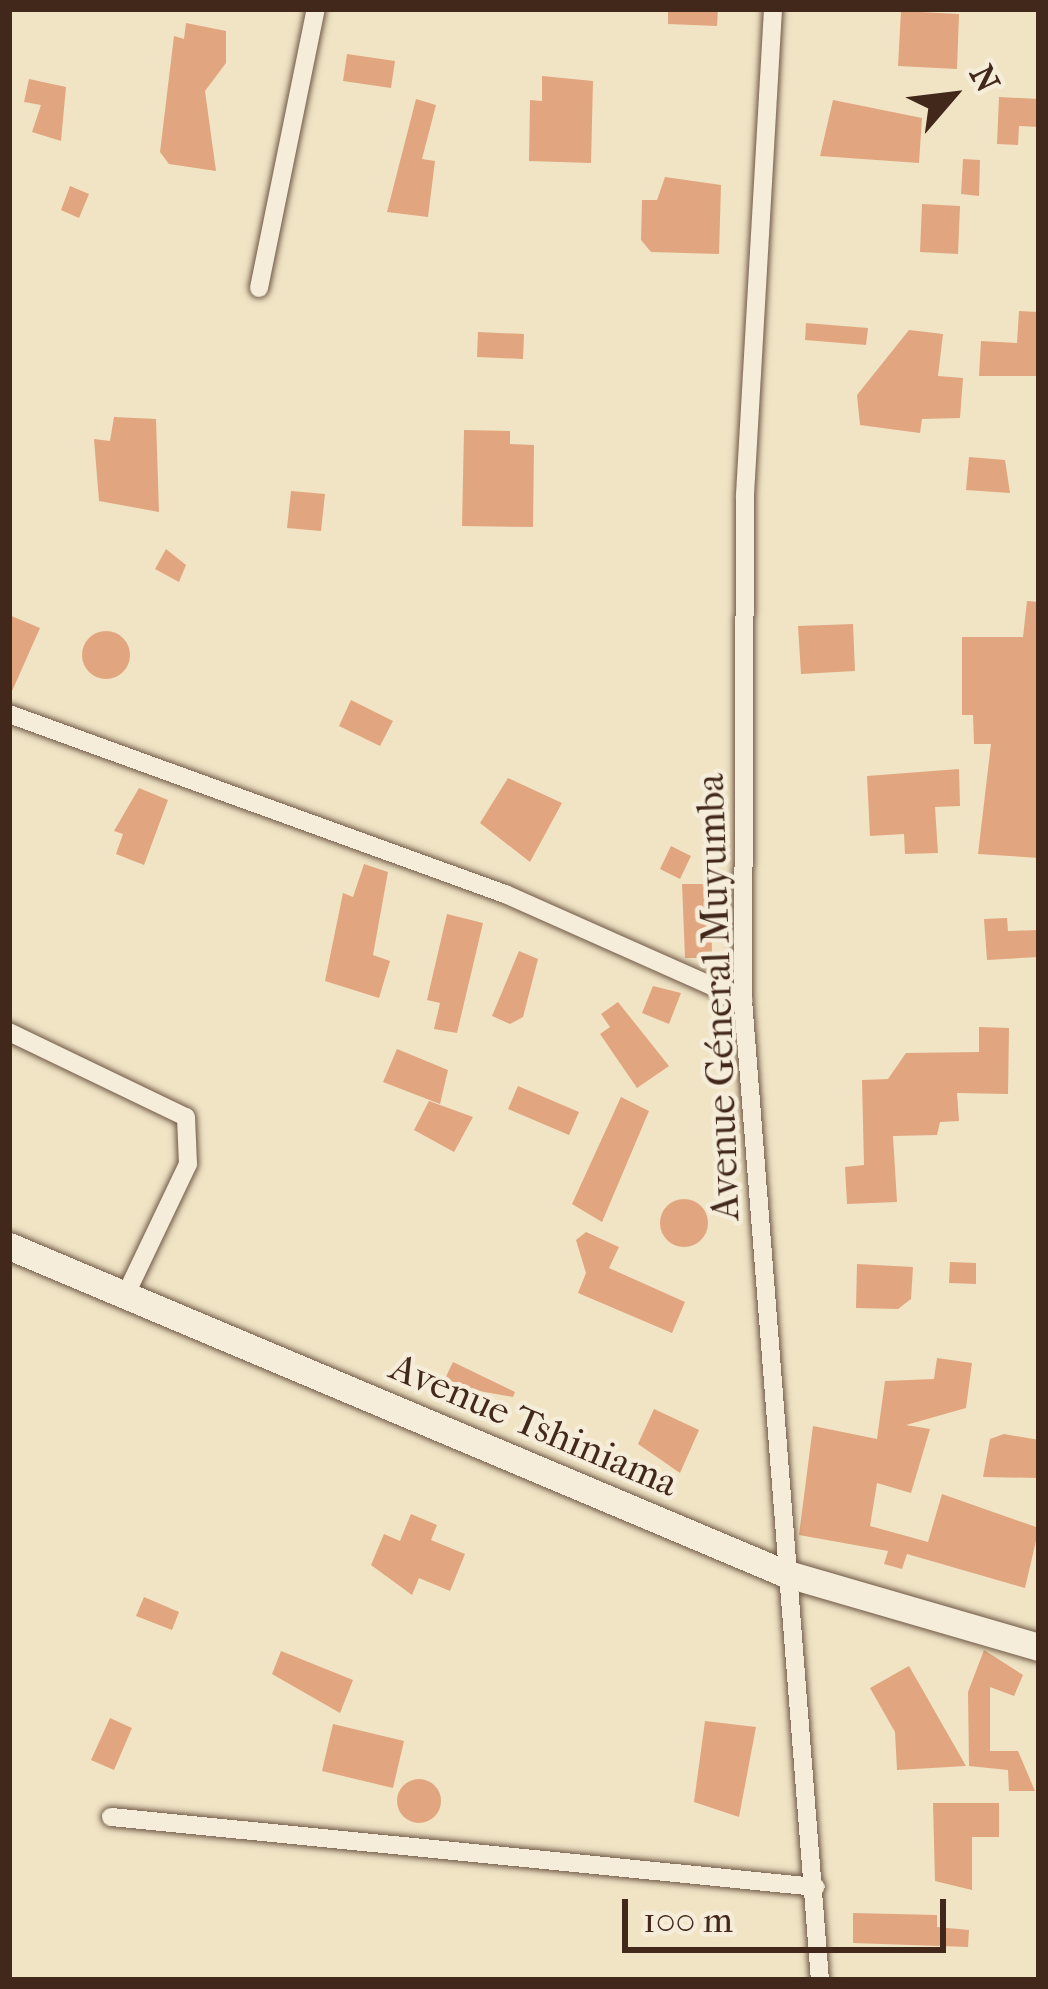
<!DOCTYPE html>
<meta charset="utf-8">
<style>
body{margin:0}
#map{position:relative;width:1048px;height:1989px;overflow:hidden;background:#f0e4c5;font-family:"IM FELL French Canon",serif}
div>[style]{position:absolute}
.building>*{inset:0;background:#e1a67f}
.round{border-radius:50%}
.roads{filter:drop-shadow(0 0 3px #6e5745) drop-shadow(0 0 3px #6e5745)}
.street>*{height:18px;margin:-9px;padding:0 9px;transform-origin:9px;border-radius:9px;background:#f5edd9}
.secondary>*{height:27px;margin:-13.5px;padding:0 13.5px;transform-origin:13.5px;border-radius:13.5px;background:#f5edd9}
span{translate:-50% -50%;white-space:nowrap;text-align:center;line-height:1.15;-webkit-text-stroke:9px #f5edd9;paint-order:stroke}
.street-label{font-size:39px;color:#42281a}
.frame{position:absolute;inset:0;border:12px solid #42281a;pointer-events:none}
.north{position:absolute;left:892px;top:36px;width:120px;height:120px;-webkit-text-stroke:9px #f5edd9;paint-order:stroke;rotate:62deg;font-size:33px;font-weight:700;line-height:48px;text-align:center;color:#42281a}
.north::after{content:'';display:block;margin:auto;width:42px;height:54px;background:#42281a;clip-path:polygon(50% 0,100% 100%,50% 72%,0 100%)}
.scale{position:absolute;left:622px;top:1899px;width:324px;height:54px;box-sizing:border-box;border:6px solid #42281a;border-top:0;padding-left:15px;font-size:36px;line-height:42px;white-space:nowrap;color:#42281a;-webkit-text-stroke:9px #f5edd9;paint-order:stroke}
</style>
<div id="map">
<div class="building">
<div style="clip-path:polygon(668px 9px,718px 9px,717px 26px,668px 24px)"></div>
<div style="clip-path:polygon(901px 11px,959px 14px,957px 69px,898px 66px)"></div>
<div style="clip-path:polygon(186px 23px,226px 31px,226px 63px,205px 91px,216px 171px,169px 164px,160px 152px,174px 36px,184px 39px)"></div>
<div style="clip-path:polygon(347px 54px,395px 61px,391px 88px,343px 81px)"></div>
<div style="clip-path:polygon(542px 76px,593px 81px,591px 163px,529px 161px,530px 100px,542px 101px)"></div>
<div style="clip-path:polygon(29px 79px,66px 87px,61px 141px,32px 132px,41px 105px,24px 102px)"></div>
<div style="clip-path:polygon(999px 97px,1039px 99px,1039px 127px,1019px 126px,1018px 145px,997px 144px)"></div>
<div style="clip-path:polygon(416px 99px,436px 105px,422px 159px,435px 161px,428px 217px,387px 212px)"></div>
<div style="clip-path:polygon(833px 100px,922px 118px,919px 163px,820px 156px)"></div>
<div style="clip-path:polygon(963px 159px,980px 160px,979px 196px,961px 194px)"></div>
<div style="clip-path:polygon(665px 177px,721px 185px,719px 254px,651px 252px,641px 240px,642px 200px,657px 200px)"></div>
<div style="clip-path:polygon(70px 186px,89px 194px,79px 218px,61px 210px)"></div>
<div style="clip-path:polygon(922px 204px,960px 206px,958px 254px,920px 252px)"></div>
<div style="clip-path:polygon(1019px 311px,1039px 312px,1039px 376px,979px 376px,981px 341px,1017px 343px)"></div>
<div style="clip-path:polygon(806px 323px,868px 328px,866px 345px,805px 340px)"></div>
<div style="clip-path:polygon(909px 330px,943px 334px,938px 376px,963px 378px,960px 418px,922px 419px,920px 433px,860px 425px,857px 395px)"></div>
<div style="clip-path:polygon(478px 332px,524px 334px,523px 359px,477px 357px)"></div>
<div style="clip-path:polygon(114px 417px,156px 419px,159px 512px,99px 501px,94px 439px,110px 441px)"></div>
<div style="clip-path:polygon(464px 430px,510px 431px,510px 444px,534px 445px,533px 527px,462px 526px)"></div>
<div style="clip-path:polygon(969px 457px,1005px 460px,1010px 493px,966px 490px)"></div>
<div style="clip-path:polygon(291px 491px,325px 494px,321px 531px,287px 528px)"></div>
<div style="clip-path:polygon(166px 549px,186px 565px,179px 582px,155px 569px)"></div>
<div style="clip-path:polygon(1027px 601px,1039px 602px,1039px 858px,978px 854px,991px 744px,974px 744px,973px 715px,962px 715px,962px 637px,1023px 637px)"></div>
<div style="clip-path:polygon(9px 615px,40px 628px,9px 698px)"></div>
<div style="clip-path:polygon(853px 624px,855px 671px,801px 674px,798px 626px)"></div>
<div class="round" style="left:82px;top:631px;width:48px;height:48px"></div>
<div style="clip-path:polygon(351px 700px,393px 721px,380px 746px,339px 726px)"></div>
<div style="clip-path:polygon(959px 769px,960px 806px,935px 807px,938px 853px,905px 854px,904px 834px,870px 836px,867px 776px)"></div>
<div style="clip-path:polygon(508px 778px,562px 803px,530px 862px,480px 823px)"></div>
<div style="clip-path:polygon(139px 788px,168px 800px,144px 865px,116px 854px,123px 834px,114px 831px)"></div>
<div style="clip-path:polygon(671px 846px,691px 856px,680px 879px,660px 869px)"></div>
<div style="clip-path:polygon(364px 864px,388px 872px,373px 955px,390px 961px,379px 998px,325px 981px,343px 893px,353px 897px)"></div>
<div style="clip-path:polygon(682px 884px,711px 884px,712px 958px,685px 958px)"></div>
<div style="clip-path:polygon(447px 914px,483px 923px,457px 1033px,434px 1029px,440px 1003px,427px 1000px)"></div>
<div style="clip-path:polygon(1007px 918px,1008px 931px,1039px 930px,1039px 957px,987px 960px,984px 919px)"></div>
<div style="clip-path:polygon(519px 951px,538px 959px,523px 1017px,510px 1024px,492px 1016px)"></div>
<div style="clip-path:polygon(653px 986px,681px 993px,669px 1024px,642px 1013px)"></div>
<div style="clip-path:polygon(618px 1002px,669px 1066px,637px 1088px,600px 1034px,610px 1027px,601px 1014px)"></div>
<div style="clip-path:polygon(979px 1027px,1009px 1028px,1008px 1094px,957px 1093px,959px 1121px,940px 1122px,937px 1135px,893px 1136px,897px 1202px,847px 1204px,845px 1167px,864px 1165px,862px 1080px,888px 1079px,906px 1053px,979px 1052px)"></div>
<div style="clip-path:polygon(397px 1049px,448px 1070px,440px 1104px,383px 1082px)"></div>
<div style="clip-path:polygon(518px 1086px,579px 1112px,569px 1135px,508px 1109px)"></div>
<div style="clip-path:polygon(621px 1097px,649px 1111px,602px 1222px,572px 1204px)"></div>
<div style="clip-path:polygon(429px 1101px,473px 1117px,454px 1152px,414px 1130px)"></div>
<div class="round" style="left:660px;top:1199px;width:48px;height:48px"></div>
<div style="clip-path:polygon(586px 1232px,619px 1247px,609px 1268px,685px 1302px,672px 1333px,578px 1293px,586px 1273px,576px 1240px)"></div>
<div style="clip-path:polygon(950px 1262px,976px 1263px,976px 1284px,949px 1283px)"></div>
<div style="clip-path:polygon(857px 1264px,913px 1267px,911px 1299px,898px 1309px,856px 1308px)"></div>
<div style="clip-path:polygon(937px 1358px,972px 1363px,966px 1408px,906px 1425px,930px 1429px,911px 1493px,877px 1483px,870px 1526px,928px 1542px,942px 1494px,1039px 1528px,1025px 1588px,907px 1554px,902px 1569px,884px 1564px,888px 1551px,799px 1535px,813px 1426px,877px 1439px,885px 1381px,934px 1379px)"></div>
<div style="clip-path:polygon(453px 1362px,515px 1392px,513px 1397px,479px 1391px,476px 1406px,440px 1389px)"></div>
<div style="clip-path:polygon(654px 1409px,699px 1430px,680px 1473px,638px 1444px)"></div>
<div style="clip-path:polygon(1004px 1434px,1039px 1440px,1039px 1478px,983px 1477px,990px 1439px)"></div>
<div style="clip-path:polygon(411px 1514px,437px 1525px,431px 1540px,465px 1554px,450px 1591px,419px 1578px,412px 1595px,371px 1565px,384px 1534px,400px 1541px)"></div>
<div style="clip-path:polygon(144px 1597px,179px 1612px,172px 1630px,136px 1616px)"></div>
<div style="clip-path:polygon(984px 1650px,1023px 1675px,1014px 1696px,990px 1687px,990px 1751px,1018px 1751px,1035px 1791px,1009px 1791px,1008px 1770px,969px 1766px,968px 1692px)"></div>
<div style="clip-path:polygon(281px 1651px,353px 1680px,340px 1713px,272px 1674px)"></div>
<div style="clip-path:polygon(909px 1666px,966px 1766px,897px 1770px,895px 1732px,870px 1688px)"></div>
<div style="clip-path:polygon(110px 1718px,132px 1728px,114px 1770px,91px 1760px)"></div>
<div style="clip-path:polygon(705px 1721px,756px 1727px,739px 1817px,694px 1802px)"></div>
<div style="clip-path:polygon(333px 1724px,404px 1741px,393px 1788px,322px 1771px)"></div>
<div class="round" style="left:397px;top:1779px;width:44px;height:44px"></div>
<div style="clip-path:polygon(933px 1803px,999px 1803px,999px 1837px,972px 1837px,972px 1890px,935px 1881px)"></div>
<div style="clip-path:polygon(853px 1913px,937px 1915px,937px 1927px,969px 1930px,968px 1947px,853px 1943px)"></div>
</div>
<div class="roads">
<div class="street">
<div style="left:773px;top:9px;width:488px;rotate:93.3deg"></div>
<div style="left:745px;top:496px;width:504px;rotate:90.23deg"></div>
<div style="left:743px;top:1000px;width:983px;rotate:85.51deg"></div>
<div style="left:259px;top:288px;width:285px;rotate:-78.5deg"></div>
<div style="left:9px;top:714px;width:528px;rotate:19.95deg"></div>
<div style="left:505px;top:894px;width:261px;rotate:24deg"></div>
<div style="left:9px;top:1032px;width:196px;rotate:25.7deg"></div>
<div style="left:186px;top:1117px;width:47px;rotate:87.6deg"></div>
<div style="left:188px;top:1164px;width:146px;rotate:115.5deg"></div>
<div style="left:111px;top:1817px;width:708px;rotate:5.67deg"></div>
</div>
<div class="secondary">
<div style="left:9px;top:1246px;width:841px;rotate:22.88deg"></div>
<div style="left:784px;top:1573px;width:266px;rotate:16.2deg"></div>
</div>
</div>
<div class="street-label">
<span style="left:718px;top:997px;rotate:-92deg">Avenue Géneral Muyumba</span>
<span style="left:534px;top:1425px;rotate:23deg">Avenue Tshiniama</span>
</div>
<div class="frame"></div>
<div class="north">N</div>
<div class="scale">100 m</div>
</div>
